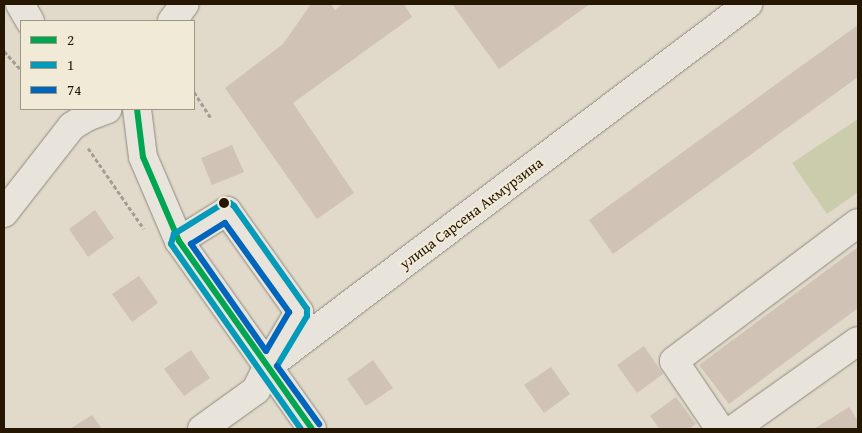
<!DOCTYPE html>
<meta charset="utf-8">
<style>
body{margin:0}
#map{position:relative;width:862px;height:433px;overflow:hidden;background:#e1dacb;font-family:"Gentium Book Plus",serif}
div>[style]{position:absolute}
.green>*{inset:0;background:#caccac}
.building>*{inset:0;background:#d0c2b4}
.path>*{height:3px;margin-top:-1.5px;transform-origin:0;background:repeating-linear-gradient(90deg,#a19e95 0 4px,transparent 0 6.5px)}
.roads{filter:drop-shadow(0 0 1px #8e897d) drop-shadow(0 0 1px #8e897d)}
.minor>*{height:28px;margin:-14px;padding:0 14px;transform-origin:14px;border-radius:14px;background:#e8e4dc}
.bus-1>*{height:6px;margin:-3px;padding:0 3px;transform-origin:3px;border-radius:3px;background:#00a651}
.bus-2>*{height:6px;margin:-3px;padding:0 3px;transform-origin:3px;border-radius:3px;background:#049aba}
.bus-3>*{height:6px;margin:-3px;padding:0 3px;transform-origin:3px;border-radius:3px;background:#0065bd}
.dots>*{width:14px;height:14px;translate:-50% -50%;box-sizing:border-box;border:2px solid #f1ead7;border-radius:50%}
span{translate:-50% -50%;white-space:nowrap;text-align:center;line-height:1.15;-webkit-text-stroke:4px #f1ead7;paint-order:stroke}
.street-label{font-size:15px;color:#261702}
.frame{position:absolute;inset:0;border:5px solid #261702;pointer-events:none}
.legend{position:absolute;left:20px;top:20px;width:175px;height:90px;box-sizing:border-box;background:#f1ead7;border:1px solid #a09682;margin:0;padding:6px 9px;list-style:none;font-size:15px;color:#261702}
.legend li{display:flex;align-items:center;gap:10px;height:25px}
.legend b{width:25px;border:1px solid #a09682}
</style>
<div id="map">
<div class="green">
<div style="clip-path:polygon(858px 119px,858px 192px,827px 214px,792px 163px)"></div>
</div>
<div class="building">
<div style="clip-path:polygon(311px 4px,331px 4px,335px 10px,343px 4px,404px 4px,412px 17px,293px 103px,354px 193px,317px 219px,225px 88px,283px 44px)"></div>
<div style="clip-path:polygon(452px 4px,590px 4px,499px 69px)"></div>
<div style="clip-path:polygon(858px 25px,858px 77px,613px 254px,589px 220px)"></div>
<div style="clip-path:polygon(232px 145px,244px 172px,212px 185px,201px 158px)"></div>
<div style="clip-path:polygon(95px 210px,114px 238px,88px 257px,69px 229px)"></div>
<div style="clip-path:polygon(858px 247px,858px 308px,729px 404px,699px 365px)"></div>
<div style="clip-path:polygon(139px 276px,158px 303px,132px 322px,112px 294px)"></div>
<div style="clip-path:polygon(644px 346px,663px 374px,637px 393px,617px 365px)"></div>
<div style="clip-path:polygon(191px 350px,210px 378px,184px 396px,164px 369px)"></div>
<div style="clip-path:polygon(373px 360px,393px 388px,366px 406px,347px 379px)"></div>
<div style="clip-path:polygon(551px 367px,570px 394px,544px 413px,524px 385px)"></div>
<div style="clip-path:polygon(676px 397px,696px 424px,689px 429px,660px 429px,650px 416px)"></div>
<div style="clip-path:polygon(849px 407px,858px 421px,858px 429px,814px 429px)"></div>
<div style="clip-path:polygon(92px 415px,102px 429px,70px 429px)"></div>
</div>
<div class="path">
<div style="left:4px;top:51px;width:25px;rotate:48deg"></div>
<div style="left:194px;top:92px;width:30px;rotate:57deg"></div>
<div style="left:88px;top:148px;width:98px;rotate:55.3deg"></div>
</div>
<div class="roads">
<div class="minor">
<div style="left:20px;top:4px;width:20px;rotate:60deg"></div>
<div style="left:172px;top:21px;width:21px;rotate:-53deg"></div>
<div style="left:137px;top:109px;width:48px;rotate:82.9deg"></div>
<div style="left:143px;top:157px;width:91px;rotate:66.8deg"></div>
<div style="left:179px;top:241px;width:230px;rotate:54.7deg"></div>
<div style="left:4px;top:213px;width:110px;rotate:-52deg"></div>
<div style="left:72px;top:126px;width:17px;rotate:-31deg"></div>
<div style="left:87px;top:117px;width:22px;rotate:-21deg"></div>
<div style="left:179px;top:241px;width:57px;rotate:-32deg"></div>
<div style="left:227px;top:211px;width:124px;rotate:54.5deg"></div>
<div style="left:299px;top:312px;width:51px;rotate:120.6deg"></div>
<div style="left:202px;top:429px;width:67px;rotate:-35.8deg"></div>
<div style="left:256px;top:390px;width:25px;rotate:-64deg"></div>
<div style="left:267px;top:367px;width:603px;rotate:-37.04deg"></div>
<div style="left:720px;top:429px;width:82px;rotate:-124.1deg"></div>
<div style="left:674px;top:361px;width:230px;rotate:-36.9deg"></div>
<div style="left:734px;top:429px;width:152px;rotate:-35.4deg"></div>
</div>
</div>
<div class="bus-1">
<div style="left:137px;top:109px;width:48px;rotate:82.9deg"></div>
<div style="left:143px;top:157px;width:91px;rotate:66.8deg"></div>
<div style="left:179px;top:241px;width:230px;rotate:54.7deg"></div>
</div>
<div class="bus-2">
<div style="left:277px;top:366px;width:58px;rotate:-59deg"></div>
<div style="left:307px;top:316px;width:7px;rotate:-90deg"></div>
<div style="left:307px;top:309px;width:126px;rotate:-125.3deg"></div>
<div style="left:234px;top:206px;width:5px;rotate:-143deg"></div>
<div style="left:230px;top:203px;width:6px;rotate:180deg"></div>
<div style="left:224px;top:203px;width:59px;rotate:148.2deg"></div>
<div style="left:174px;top:234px;width:10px;rotate:107deg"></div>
<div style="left:171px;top:244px;width:226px;rotate:54.9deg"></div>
</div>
<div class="bus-3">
<div style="left:225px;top:223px;width:110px;rotate:54.3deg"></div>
<div style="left:289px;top:312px;width:45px;rotate:120.5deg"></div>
<div style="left:266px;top:351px;width:131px;rotate:-125deg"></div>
<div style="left:191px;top:244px;width:40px;rotate:-32deg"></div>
<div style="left:277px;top:366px;width:72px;rotate:54.1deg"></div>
</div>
<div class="dots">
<div style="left:224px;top:203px;background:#261702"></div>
</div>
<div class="street-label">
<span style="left:471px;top:213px;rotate:-37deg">улица Сарсена Акмурзина</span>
</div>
<div class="frame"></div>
<ul class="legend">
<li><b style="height:6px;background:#00a651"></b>2</li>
<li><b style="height:6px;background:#049aba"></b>1</li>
<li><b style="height:6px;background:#0065bd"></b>74</li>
</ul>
</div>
